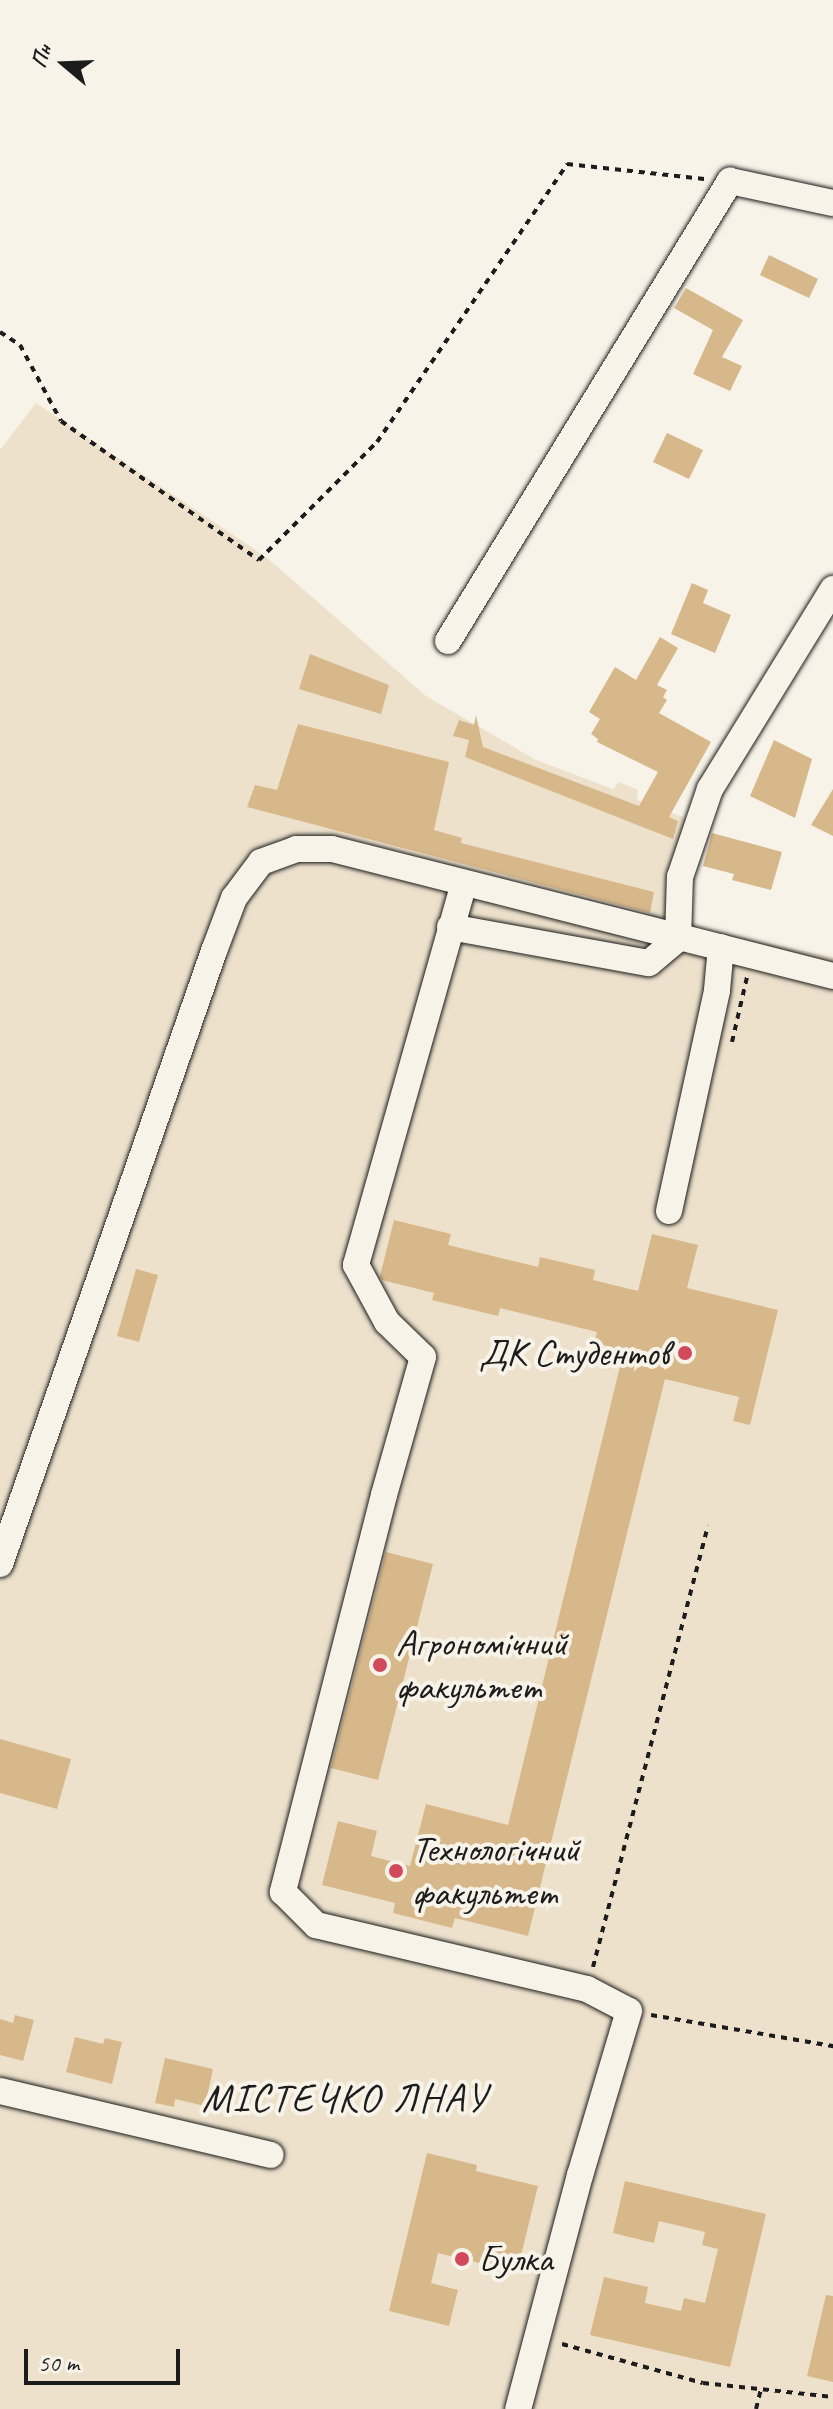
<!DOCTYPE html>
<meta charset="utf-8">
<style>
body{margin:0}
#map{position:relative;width:833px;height:2409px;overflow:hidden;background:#f7f3e8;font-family:Caveat,sans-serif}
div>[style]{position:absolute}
.built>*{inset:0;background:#ede1cc}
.building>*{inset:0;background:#d7b88b}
.path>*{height:4px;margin-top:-2px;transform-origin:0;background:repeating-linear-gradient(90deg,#1c1c1c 0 6px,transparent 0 12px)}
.roads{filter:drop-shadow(0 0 2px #1c1c1c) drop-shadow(0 0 2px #1c1c1c)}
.minor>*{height:26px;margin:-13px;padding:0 13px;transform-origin:13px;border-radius:13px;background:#f7f3e8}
.dots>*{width:22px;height:22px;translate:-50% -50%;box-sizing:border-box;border:4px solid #f7f3e8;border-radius:50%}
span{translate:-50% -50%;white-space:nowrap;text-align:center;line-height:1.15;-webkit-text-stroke:8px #f7f3e8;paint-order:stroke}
.poi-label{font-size:38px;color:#1c1c1c}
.right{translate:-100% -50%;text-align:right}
.left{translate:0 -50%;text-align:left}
.neighbourhood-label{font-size:40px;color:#1c1c1c;letter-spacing:2px}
.north{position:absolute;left:24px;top:24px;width:80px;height:80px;-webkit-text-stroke:6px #f7f3e8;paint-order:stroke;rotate:289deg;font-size:22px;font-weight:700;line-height:32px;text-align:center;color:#1c1c1c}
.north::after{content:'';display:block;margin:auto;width:28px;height:36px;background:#1c1c1c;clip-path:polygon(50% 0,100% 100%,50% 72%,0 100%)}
.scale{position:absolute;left:24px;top:2349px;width:156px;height:36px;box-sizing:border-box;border:4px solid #1c1c1c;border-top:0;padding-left:10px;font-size:24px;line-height:28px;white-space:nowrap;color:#1c1c1c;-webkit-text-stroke:6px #f7f3e8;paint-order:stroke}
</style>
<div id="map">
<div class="built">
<div style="clip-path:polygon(36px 403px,266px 557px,426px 696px,536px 760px,613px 789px,619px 782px,638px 790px,637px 800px,686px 818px,666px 922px,833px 957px,833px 2409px,0 2409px,0 450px)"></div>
</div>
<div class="building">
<div style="clip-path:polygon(769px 255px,818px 279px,809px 298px,760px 275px)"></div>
<div style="clip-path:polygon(686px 288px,743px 320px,722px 357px,742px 366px,730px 391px,693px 374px,713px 330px,674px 308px)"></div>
<div style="clip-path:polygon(667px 433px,703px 450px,689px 479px,653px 462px)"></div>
<div style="clip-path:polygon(692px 583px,708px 590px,703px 603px,731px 615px,715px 653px,671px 634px)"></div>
<div style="clip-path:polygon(660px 637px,678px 648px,657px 685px,667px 690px,663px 697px,667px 700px,659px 713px,711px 742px,669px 817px,678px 821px,673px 839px,465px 757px,469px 740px,453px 736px,459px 720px,474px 725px,476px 715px,483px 747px,639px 806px,658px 772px,597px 742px,598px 739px,591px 734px,600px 719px,589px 712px,615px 667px,636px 680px)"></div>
<div style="clip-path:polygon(310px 654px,389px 685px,381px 714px,299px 689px)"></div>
<div style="clip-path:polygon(298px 724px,449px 762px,434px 830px,462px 838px,461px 843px,654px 892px,650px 913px,247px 807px,255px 785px,277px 790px)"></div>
<div style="clip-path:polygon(774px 740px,812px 759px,795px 818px,750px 796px)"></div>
<div style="clip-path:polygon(833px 789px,833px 836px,811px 825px)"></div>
<div style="clip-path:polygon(712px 833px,782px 852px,771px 890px,732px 880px,734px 874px,703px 866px)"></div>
<div style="clip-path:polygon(394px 1220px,451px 1234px,448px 1245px,538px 1267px,540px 1257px,595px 1270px,593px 1280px,638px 1291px,652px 1234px,698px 1245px,687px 1288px,778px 1310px,750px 1425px,733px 1421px,739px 1397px,665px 1379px,528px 1936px,455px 1918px,452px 1928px,393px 1913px,395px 1903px,322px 1885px,338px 1821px,377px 1831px,371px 1856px,410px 1866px,426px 1804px,508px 1825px,624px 1350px,594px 1343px,597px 1332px,500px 1308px,498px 1316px,432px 1300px,434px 1293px,382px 1280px,380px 1276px)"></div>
<div style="clip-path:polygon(136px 1269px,158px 1275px,139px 1342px,117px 1336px)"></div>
<div style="clip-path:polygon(386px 1552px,433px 1564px,378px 1780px,331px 1768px)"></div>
<div style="clip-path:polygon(0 1739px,71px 1759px,57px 1809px,0 1793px)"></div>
<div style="clip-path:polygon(15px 2015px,34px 2020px,23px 2061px,0 2055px,0 2019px,13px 2023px)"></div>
<div style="clip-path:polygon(75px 2037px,103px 2044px,105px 2038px,122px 2042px,112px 2084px,66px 2072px)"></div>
<div style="clip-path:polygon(165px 2058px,213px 2069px,205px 2106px,175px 2099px,174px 2107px,155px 2103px)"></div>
<div style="clip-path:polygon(427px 2153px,477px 2165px,476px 2171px,538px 2186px,517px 2272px,438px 2253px,431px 2283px,458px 2290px,449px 2326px,389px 2311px)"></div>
<div style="clip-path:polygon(625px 2181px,766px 2214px,730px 2367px,590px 2335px,604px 2277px,648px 2287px,645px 2303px,681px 2311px,684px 2298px,705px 2303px,718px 2249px,702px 2245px,705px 2232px,659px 2221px,654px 2243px,613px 2233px)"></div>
<div style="clip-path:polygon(826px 2295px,833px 2296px,833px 2382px,807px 2376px)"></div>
</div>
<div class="path">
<div style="left:0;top:332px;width:24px;rotate:33deg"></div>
<div style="left:20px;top:345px;width:86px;rotate:61.7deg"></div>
<div style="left:61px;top:421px;width:242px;rotate:35.1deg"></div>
<div style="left:259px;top:560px;width:167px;rotate:-45deg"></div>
<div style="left:377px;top:442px;width:337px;rotate:-55.6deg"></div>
<div style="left:567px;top:164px;width:138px;rotate:6.2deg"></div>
<div style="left:732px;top:1042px;width:67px;rotate:-77deg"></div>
<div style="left:593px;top:1967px;width:456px;rotate:-75.4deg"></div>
<div style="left:651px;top:2015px;width:185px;rotate:9.7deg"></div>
<div style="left:562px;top:2344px;width:146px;rotate:15.5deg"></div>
<div style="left:703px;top:2383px;width:131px;rotate:6.1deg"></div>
<div style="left:756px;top:2409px;width:21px;rotate:-76deg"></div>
</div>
<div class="roads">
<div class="minor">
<div style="left:448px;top:641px;width:540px;rotate:-58.49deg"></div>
<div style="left:730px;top:181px;width:105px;rotate:12.1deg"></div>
<div style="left:464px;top:883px;width:397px;rotate:105.8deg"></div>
<div style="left:356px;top:1265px;width:65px;rotate:61.5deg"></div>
<div style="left:387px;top:1322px;width:50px;rotate:44.2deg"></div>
<div style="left:423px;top:1357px;width:143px;rotate:105.8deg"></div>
<div style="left:384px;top:1495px;width:410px;rotate:104.3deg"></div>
<div style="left:283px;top:1892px;width:47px;rotate:45deg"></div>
<div style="left:316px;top:1925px;width:278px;rotate:13.3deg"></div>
<div style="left:587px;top:1989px;width:47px;rotate:27.6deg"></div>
<div style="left:629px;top:2011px;width:171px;rotate:106.6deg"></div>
<div style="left:580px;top:2175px;width:242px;rotate:104.8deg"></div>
<div style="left:450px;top:927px;width:202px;rotate:10.3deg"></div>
<div style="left:649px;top:963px;width:38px;rotate:-40deg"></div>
<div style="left:678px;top:939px;width:62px;rotate:-88.2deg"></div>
<div style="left:680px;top:877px;width:93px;rotate:-71.2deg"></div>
<div style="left:710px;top:789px;width:235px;rotate:-58.4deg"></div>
<div style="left:669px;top:1211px;width:226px;rotate:-77.7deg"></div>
<div style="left:717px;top:990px;width:43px;rotate:-84.7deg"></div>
<div style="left:0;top:1564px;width:649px;rotate:-70.76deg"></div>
<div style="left:214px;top:951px;width:57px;rotate:-69.3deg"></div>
<div style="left:234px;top:898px;width:45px;rotate:-53.1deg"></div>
<div style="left:261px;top:862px;width:37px;rotate:-20deg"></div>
<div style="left:296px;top:849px;width:36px"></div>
<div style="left:332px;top:849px;width:517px;rotate:14.22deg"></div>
<div style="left:0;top:2091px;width:278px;rotate:13.3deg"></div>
</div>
</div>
<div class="dots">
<div style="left:685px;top:1353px;background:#d1495b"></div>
<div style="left:380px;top:1665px;background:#d1495b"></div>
<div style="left:396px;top:1871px;background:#d1495b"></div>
<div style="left:462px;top:2259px;background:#d1495b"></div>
</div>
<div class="poi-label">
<span class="right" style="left:669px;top:1353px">ДК Студентов</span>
<span class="left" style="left:396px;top:1665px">Агрономічний<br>факультет</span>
<span class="left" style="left:412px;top:1871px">Технологічний<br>факультет</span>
<span class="left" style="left:478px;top:2259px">Булка</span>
</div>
<div class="neighbourhood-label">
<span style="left:345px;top:2098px">МІСТЕЧКО ЛНАУ</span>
</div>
<div class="north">Пн</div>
<div class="scale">50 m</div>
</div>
